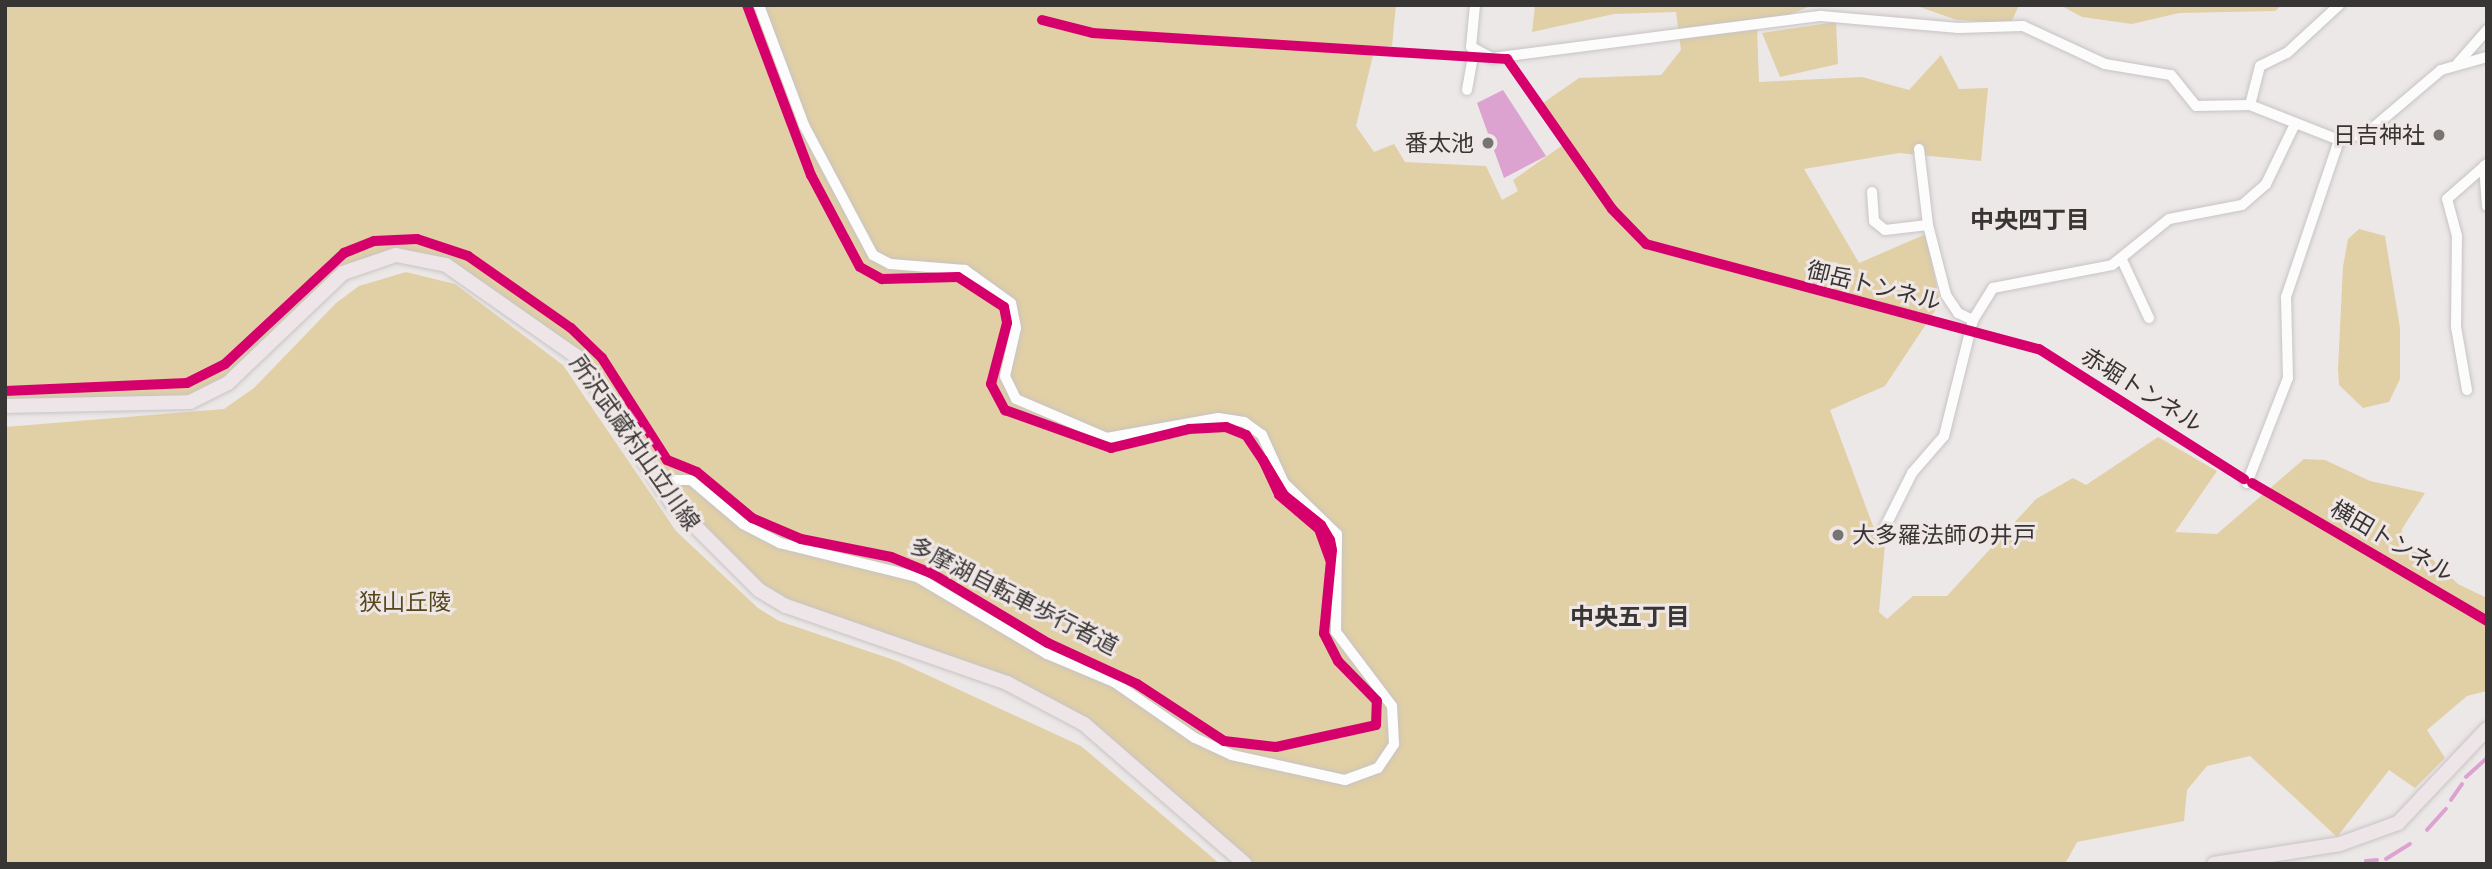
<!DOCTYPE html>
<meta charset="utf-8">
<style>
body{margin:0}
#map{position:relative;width:2492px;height:869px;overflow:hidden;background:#ede8e8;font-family:Cabin,"Noto Sans JP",sans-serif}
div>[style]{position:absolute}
.green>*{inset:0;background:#e1cfa5}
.water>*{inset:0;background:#dca3d0}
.stream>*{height:3.5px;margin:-1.75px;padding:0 1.75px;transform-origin:1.75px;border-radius:1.75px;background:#dca3d0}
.roads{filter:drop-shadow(0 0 2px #c7c4c3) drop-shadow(0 0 2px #c7c4c3)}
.street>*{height:10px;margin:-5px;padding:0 5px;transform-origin:5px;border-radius:5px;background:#fcfcfc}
.primary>*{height:14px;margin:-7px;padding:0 7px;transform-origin:7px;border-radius:7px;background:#ede5e7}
.cycleway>*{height:10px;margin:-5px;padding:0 5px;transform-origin:5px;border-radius:5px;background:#d6006c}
.dots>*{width:19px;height:19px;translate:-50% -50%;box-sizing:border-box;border:4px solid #efe7e6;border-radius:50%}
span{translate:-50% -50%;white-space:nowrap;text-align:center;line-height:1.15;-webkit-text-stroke:6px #efe7e6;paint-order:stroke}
.poi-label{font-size:23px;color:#383535}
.right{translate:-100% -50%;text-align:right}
.left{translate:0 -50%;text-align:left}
.street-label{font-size:23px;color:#383535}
.park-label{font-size:23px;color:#55461c}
.neighbourhood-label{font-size:24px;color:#383535;font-weight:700}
.frame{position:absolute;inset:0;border:7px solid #383535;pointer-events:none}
</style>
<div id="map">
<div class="green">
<div style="clip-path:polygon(5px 5px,1396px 5px,1392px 46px,1375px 47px,1356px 126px,1374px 152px,1394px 144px,1405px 162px,1486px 166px,1502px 200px,1518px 191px,1513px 180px,1570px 140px,1543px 103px,1579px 78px,1661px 75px,1681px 50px,1676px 12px,1614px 14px,1532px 32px,1535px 5px,1813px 5px,1757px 28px,1759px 82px,1862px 77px,1909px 90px,1941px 55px,1959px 89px,1988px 88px,1981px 161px,1899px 153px,1804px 169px,1859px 263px,1926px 234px,1940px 303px,1885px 386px,1830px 410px,1873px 526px,1886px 533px,1879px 612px,1887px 619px,1913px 596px,1947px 596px,2036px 499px,2073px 478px,2086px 485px,2158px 437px,2217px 471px,2175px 532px,2217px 534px,2304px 459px,2325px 460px,2370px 481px,2425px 493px,2402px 529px,2400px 547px,2429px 556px,2458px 584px,2487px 598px,2487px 691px,2467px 696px,2427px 730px,2445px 758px,2415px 788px,2389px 770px,2337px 837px,2250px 756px,2207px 766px,2187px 790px,2184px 821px,2077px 842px,2065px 864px,1245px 864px,1084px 724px,1007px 683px,786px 606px,690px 526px,576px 356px,421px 257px,364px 262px,212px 394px,5px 406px)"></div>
<div style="clip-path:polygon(1914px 5px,2019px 5px,2011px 23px,1957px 20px)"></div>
<div style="clip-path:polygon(2060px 5px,2282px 5px,2275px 11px,2179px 13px,2132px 24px,2082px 17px)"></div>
<div style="clip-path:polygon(1836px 22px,1838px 64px,1780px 77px,1762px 33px)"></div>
<div style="clip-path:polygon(2359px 229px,2385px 236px,2400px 328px,2400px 379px,2389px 402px,2363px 408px,2339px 385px,2338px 369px,2343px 267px,2348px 239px)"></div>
<div style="clip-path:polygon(406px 272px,455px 284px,563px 365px,676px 531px,758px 608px,779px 621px,897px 661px,1081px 746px,1220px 864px,5px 864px,5px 427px,224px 409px,254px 388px,336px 303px,359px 286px)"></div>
</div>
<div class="water">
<div style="clip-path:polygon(1503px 90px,1546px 156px,1504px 178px,1477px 103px)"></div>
</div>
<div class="stream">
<div style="left:2466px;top:777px;width:28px;rotate:-42deg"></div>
<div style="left:2451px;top:800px;width:19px;rotate:-55deg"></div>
<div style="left:2427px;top:830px;width:28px;rotate:-48deg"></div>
<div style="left:2386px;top:859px;width:28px;rotate:-32deg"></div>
<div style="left:2366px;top:861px;width:11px;rotate:-5deg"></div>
</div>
<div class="roads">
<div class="street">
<div style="left:1475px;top:5px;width:42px;rotate:95.4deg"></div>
<div style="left:1471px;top:47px;width:24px;rotate:28deg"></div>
<div style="left:1492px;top:58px;width:332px;rotate:-7.3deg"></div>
<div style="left:1821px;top:16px;width:138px;rotate:5deg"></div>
<div style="left:1958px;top:28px;width:65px;rotate:-1.8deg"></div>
<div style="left:2023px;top:26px;width:90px;rotate:24.9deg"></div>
<div style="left:2105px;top:64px;width:67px;rotate:9.5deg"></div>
<div style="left:2171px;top:75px;width:40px;rotate:51deg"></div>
<div style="left:2196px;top:106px;width:54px;rotate:-1.1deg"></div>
<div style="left:2250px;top:105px;width:96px;rotate:21.5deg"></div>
<div style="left:2339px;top:140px;width:30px;rotate:-15deg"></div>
<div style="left:2368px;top:132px;width:96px;rotate:-40.3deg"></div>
<div style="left:2441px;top:70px;width:48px;rotate:-15.8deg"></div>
<div style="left:2458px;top:63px;width:44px;rotate:-48.7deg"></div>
<div style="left:1467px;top:90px;width:39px;rotate:-80deg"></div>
<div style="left:2250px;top:105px;width:40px;rotate:-75.6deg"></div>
<div style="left:2260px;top:66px;width:30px;rotate:-26deg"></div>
<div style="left:2287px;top:53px;width:71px;rotate:-42.7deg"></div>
<div style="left:1919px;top:149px;width:77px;rotate:83.2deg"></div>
<div style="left:1928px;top:225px;width:72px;rotate:75.6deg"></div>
<div style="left:1946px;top:295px;width:22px;rotate:56deg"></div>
<div style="left:1958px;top:313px;width:17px;rotate:25deg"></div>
<div style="left:2484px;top:166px;width:40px;rotate:85.7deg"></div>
<div style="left:1872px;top:192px;width:29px;rotate:86deg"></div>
<div style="left:1874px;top:221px;width:14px;rotate:39deg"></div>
<div style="left:1885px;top:230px;width:43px;rotate:-6.6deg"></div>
<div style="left:2122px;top:260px;width:64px;rotate:65deg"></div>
<div style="left:2467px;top:390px;width:64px;rotate:-99.9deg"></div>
<div style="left:2456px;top:327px;width:91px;rotate:-89.4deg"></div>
<div style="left:2457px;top:236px;width:38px;rotate:-105deg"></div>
<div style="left:2447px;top:199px;width:53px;rotate:-41.2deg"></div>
<div style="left:656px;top:480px;width:35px"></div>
<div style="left:691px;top:480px;width:68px;rotate:40.2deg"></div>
<div style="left:743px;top:524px;width:42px;rotate:27.2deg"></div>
<div style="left:780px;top:543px;width:141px;rotate:13.9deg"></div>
<div style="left:917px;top:577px;width:151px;rotate:30.6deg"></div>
<div style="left:1047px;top:654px;width:73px;rotate:22.7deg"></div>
<div style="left:1114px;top:682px;width:98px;rotate:34.7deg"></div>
<div style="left:1195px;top:738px;width:41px;rotate:24.7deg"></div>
<div style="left:1232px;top:755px;width:116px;rotate:12.5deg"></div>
<div style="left:1345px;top:780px;width:35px;rotate:-20deg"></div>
<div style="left:1378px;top:768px;width:29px;rotate:-56deg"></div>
<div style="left:1394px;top:744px;width:38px;rotate:-93deg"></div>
<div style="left:1392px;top:706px;width:93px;rotate:-127.1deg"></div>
<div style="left:1336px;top:632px;width:98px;rotate:-89.4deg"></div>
<div style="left:1337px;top:534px;width:74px;rotate:-136.1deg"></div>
<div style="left:1284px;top:483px;width:53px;rotate:-114.6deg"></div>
<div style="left:1262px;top:435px;width:22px;rotate:-144deg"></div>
<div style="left:1244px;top:422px;width:26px;rotate:-171deg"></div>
<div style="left:1218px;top:418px;width:113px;rotate:169.8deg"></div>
<div style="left:1107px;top:438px;width:99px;rotate:-156.8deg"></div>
<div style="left:1016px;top:399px;width:25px;rotate:-116deg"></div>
<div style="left:1005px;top:376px;width:49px;rotate:-77.1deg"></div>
<div style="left:1016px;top:328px;width:25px;rotate:-101deg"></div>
<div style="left:1011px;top:303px;width:57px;rotate:-144.3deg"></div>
<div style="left:965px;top:270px;width:75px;rotate:-175.4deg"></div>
<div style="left:890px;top:264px;width:19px;rotate:-152deg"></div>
<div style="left:873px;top:255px;width:147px;rotate:-118deg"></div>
<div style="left:804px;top:125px;width:128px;rotate:-110.6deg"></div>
<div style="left:2247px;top:483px;width:113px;rotate:-68.7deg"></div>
<div style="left:2288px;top:378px;width:81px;rotate:-91.4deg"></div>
<div style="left:2286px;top:297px;width:166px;rotate:-71.3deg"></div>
<div style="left:1884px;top:529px;width:63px;rotate:-63.4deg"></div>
<div style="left:1912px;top:473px;width:49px;rotate:-49.1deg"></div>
<div style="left:1944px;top:436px;width:120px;rotate:-76deg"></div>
<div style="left:1973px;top:320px;width:38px;rotate:-58deg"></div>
<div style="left:1993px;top:288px;width:121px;rotate:-10.9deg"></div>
<div style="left:2112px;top:265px;width:73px;rotate:-38.9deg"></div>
<div style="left:2169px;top:219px;width:74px;rotate:-10.9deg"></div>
<div style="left:2242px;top:205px;width:32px;rotate:-41deg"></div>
<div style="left:2266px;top:184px;width:67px;rotate:-64.2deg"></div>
</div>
<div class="primary">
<div style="left:5px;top:406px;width:185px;rotate:-1.2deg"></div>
<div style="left:190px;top:402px;width:42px;rotate:-26.6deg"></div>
<div style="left:228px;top:383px;width:159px;rotate:-43.7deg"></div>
<div style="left:343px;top:273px;width:56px;rotate:-18.8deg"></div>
<div style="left:396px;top:255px;width:51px;rotate:11.3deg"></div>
<div style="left:446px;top:265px;width:159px;rotate:35deg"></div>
<div style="left:576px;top:356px;width:176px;rotate:56.9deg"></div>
<div style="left:672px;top:503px;width:123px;rotate:45deg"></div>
<div style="left:759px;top:590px;width:31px;rotate:31deg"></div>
<div style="left:786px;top:606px;width:234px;rotate:19.2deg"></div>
<div style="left:1007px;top:683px;width:87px;rotate:28deg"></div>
<div style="left:1084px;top:724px;width:213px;rotate:41deg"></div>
<div style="left:2214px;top:864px;width:128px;rotate:-9deg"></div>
<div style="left:2340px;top:844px;width:62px;rotate:-19.9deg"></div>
<div style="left:2398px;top:823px;width:129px;rotate:-46.6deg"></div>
</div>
</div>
<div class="cycleway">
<div style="left:747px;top:5px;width:182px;rotate:69.4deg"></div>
<div style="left:811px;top:175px;width:104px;rotate:62deg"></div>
<div style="left:860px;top:267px;width:25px;rotate:29deg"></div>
<div style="left:882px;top:279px;width:76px;rotate:-1.5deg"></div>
<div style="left:958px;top:277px;width:55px;rotate:33.1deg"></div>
<div style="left:1004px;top:307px;width:16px;rotate:79deg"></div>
<div style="left:1007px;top:323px;width:63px;rotate:104.7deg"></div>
<div style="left:991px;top:384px;width:30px;rotate:62deg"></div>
<div style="left:1005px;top:410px;width:113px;rotate:19.7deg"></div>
<div style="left:1111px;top:448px;width:80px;rotate:-13.7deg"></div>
<div style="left:1189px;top:429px;width:37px;rotate:-3deg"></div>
<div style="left:1226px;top:427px;width:22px;rotate:22deg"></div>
<div style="left:1246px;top:435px;width:30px;rotate:56deg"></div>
<div style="left:1042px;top:20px;width:53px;rotate:14.3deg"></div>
<div style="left:1093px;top:33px;width:415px;rotate:3.6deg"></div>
<div style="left:1507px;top:59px;width:183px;rotate:55deg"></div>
<div style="left:1612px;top:209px;width:49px;rotate:45.8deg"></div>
<div style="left:1646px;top:244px;width:407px;rotate:15deg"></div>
<div style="left:2039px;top:349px;width:243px;rotate:32.4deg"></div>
<div style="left:5px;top:391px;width:182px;rotate:-2.5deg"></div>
<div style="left:187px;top:383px;width:42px;rotate:-26.6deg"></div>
<div style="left:225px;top:364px;width:163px;rotate:-43deg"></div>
<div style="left:344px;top:253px;width:32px;rotate:-22deg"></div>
<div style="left:374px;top:241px;width:43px;rotate:-2.7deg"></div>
<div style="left:417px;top:239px;width:54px;rotate:18.4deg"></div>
<div style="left:468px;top:256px;width:126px;rotate:35deg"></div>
<div style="left:571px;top:328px;width:43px;rotate:44.1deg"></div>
<div style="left:602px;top:358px;width:121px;rotate:57.5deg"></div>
<div style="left:667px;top:460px;width:32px;rotate:22deg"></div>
<div style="left:697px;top:472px;width:72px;rotate:39.9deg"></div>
<div style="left:752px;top:518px;width:53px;rotate:23.2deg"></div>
<div style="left:801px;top:539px;width:92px;rotate:11.3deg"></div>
<div style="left:891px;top:557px;width:45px;rotate:22deg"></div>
<div style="left:933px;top:574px;width:134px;rotate:31deg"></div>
<div style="left:1048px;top:643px;width:98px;rotate:24.7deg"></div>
<div style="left:1137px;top:684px;width:104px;rotate:33.2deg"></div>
<div style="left:1224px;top:741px;width:52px;rotate:6.6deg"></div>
<div style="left:1276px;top:747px;width:102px;rotate:-12.4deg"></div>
<div style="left:1376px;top:725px;width:24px;rotate:-88deg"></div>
<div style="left:1377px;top:701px;width:56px;rotate:-134.3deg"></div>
<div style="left:1338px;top:661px;width:31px;rotate:-117deg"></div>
<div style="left:1324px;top:633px;width:83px;rotate:-84.5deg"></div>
<div style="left:1332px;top:550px;width:10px;rotate:-101deg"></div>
<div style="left:1330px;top:540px;width:17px;rotate:-121deg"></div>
<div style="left:1321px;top:525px;width:48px;rotate:-141deg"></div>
<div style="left:1284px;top:495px;width:41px;rotate:-121deg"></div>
<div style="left:1263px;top:460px;width:38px;rotate:65deg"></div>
<div style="left:1279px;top:495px;width:52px;rotate:40.4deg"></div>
<div style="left:1319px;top:529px;width:33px;rotate:70deg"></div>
<div style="left:2252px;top:483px;width:273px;rotate:30.4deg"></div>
</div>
<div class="dots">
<div style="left:2439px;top:135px;background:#777474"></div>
<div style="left:1488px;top:143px;background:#777474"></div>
<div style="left:1838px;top:535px;background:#777474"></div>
</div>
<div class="poi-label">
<span class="right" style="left:2425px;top:135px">日吉神社</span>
<span class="right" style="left:1474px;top:143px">番太池</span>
<span class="left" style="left:1852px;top:535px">大多羅法師の井戸</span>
</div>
<div class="street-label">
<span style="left:1874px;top:286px;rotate:14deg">御岳トンネル</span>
<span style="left:2142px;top:390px;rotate:32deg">赤堀トンネル</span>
<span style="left:635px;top:443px;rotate:55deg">所沢武蔵村山立川線</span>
<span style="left:2392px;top:541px;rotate:30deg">横田トンネル</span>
<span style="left:1014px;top:596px;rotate:27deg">多摩湖自転車歩行者道</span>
</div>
<div class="park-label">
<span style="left:405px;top:602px">狭山丘陵</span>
</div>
<div class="neighbourhood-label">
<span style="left:2030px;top:220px">中央四丁目</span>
<span style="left:1630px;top:617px">中央五丁目</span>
</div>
<div class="frame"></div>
</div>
